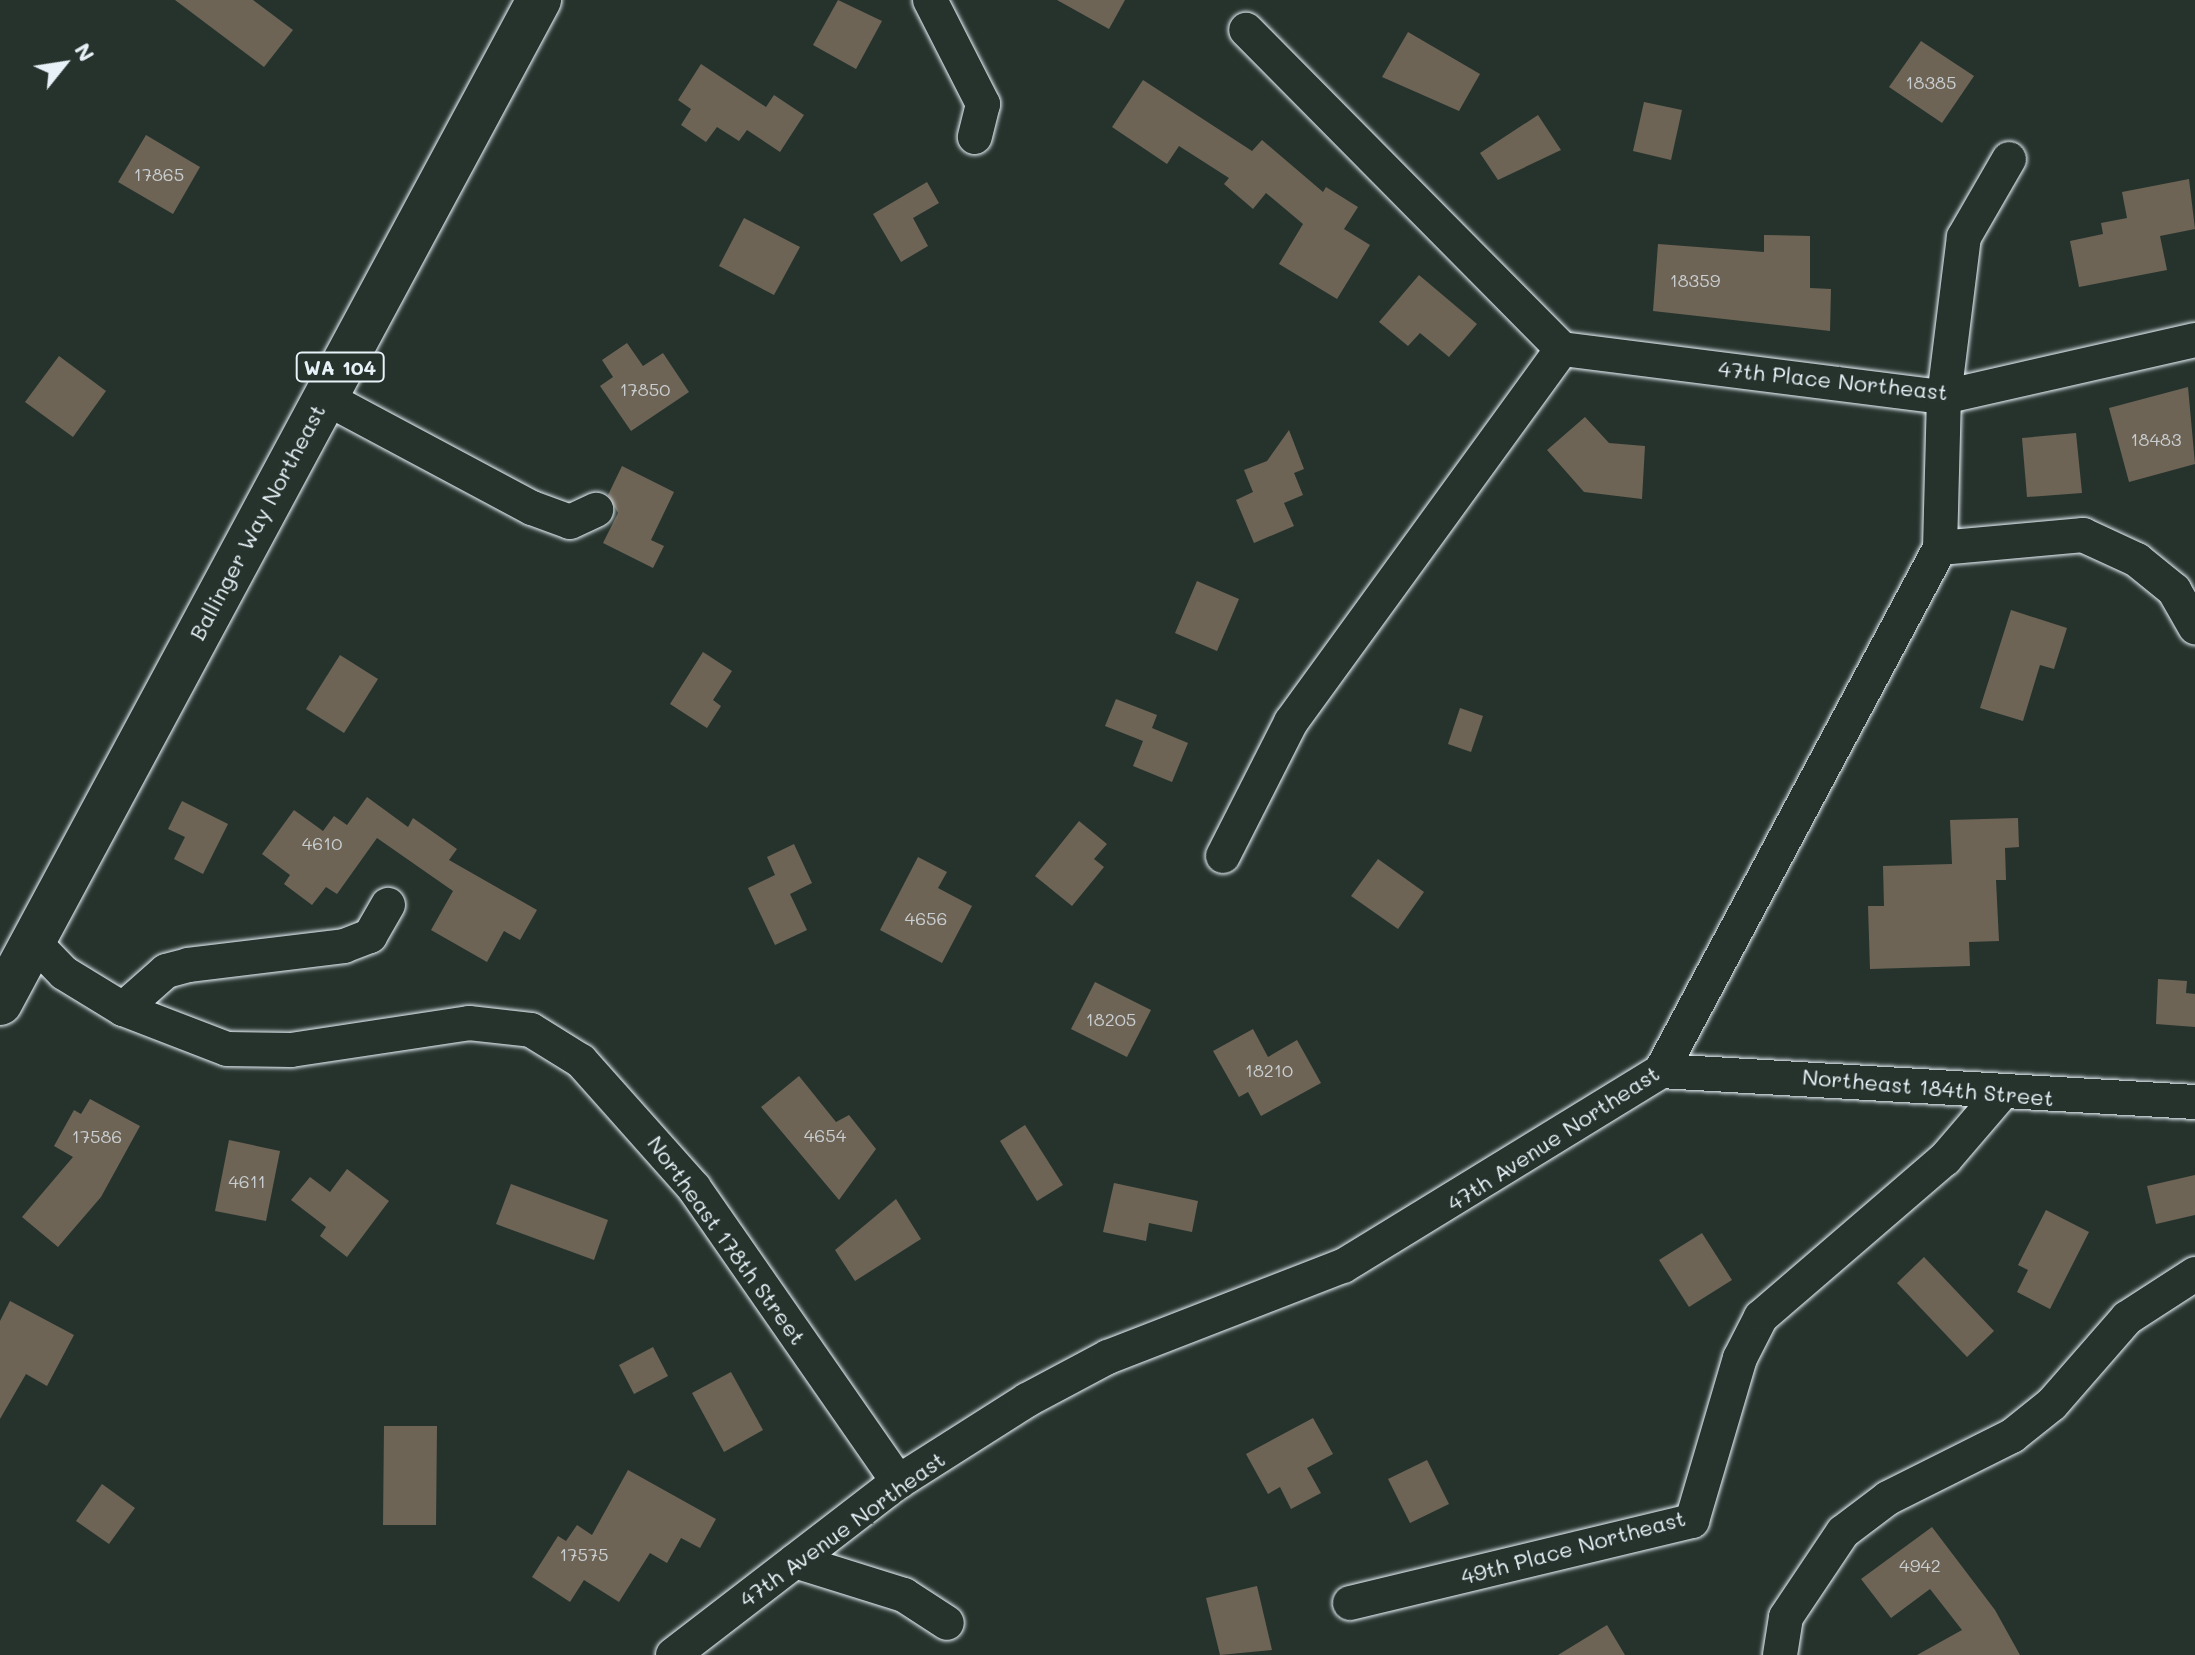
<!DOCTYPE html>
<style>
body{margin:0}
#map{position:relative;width:2195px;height:1655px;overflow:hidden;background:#26332d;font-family:Mali,sans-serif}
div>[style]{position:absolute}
.building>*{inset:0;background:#6d6456}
.roads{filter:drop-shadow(0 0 2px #e8f1f8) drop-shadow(0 0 2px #e8f1f8)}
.minor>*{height:34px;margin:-17px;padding:0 17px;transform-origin:17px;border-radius:17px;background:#26332d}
.major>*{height:44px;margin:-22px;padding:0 22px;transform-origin:22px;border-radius:22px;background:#26332d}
span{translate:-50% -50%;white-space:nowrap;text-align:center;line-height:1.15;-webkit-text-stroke:7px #26332d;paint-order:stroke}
.number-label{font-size:18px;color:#c9ced0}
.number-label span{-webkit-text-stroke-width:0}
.shield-label span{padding:2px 6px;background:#26332d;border:2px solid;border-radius:6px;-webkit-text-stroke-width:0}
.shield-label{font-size:20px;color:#e8f1f8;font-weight:700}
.street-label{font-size:22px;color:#e8f1f8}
.north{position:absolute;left:24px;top:24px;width:80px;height:80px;-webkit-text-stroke:6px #26332d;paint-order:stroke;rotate:60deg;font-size:22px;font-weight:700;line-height:32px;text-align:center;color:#e8f1f8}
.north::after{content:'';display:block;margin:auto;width:28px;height:36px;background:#e8f1f8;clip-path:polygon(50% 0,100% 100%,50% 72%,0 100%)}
</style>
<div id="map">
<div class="building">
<div style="clip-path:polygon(175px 0,253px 0,293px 30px,264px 67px)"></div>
<div style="clip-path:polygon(838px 0,882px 21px,856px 69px,813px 45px)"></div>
<div style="clip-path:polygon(1057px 0,1125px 0,1109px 29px)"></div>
<div style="clip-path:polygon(1408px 32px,1480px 74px,1459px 111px,1382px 77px)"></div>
<div style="clip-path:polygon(1921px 41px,1974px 76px,1942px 123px,1889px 87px)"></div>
<div style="clip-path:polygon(701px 64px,766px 107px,774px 95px,804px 115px,780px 152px,747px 130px,739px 141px,717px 127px,706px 142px,681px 125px,691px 109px,678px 100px)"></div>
<div style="clip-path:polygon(1143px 80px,1252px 151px,1262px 140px,1323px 192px,1326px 187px,1358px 207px,1344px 229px,1370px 245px,1337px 299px,1279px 264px,1303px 224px,1266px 193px,1253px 209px,1224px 184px,1229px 178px,1179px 146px,1167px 164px,1112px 127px)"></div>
<div style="clip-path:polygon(1644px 102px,1682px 110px,1671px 160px,1633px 151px)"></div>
<div style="clip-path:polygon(1538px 115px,1561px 150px,1498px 180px,1480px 153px)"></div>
<div style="clip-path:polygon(146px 135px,200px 167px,173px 214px,118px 182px)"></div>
<div style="clip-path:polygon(2189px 179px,2195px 229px,2160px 236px,2167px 270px,2079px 287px,2070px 241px,2103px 234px,2101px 223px,2127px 218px,2122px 192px)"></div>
<div style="clip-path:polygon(927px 182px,939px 203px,913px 218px,928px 246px,901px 262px,873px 214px)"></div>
<div style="clip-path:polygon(744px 218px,800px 247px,774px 295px,719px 266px)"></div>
<div style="clip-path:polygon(1764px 235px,1810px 236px,1810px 288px,1831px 289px,1830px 331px,1653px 311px,1658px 244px,1764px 252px)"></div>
<div style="clip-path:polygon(1419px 275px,1477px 324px,1449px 357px,1420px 333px,1408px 346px,1379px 322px)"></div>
<div style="clip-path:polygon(627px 343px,643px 366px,663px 353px,689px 392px,631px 431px,600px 386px,613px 377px,602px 360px)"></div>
<div style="clip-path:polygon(59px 356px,106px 391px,73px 437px,25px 402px)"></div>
<div style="clip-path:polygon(2188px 387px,2195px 464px,2129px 482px,2109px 408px)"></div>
<div style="clip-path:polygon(1585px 417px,1609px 443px,1645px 446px,1642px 499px,1584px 492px,1547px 450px)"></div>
<div style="clip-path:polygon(1289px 430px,1304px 469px,1294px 473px,1303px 495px,1284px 503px,1294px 526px,1254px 543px,1236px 500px,1253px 492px,1244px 470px,1267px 461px)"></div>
<div style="clip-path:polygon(2076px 433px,2082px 493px,2027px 497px,2022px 438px)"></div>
<div style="clip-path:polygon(622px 466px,674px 492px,651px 540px,664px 546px,653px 568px,603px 543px,618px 513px,608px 495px)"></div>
<div style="clip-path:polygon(1197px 581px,1239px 599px,1217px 651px,1175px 633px)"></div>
<div style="clip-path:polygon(2011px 610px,2067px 628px,2054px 669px,2040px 665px,2023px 721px,1980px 708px)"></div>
<div style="clip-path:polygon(703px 652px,732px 671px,713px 700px,721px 706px,707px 728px,670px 704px)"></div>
<div style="clip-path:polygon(340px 655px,378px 679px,344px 733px,306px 709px)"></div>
<div style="clip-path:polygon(1116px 699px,1157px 715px,1152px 728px,1188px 743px,1172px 782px,1133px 766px,1143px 741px,1105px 726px)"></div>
<div style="clip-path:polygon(1460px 708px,1483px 716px,1471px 752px,1448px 744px)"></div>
<div style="clip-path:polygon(367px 797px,408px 827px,413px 818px,457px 849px,449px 860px,537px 910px,520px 940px,504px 931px,487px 962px,431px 930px,453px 891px,377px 838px,337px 894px,326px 887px,312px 905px,284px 884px,290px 875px,262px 854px,294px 810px,323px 831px,334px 816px,347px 825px)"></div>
<div style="clip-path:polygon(182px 801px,228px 824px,203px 874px,174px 859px,185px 837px,168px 829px)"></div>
<div style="clip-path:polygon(2018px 818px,2019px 847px,2005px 848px,2006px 880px,1996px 880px,1999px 941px,1969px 942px,1970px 966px,1870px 969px,1868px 906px,1884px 906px,1883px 866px,1952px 864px,1950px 820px)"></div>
<div style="clip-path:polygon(1079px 821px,1107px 844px,1094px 859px,1104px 867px,1072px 906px,1035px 876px)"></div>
<div style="clip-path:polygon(794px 844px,812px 883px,790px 894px,807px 930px,775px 945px,748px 888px,775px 875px,767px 857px)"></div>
<div style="clip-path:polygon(918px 857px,947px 872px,938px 888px,972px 906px,942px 963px,880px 930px)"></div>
<div style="clip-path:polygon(1378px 859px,1424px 892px,1398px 929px,1351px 896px)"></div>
<div style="clip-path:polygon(2158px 979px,2187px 981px,2186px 993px,2195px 994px,2195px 1027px,2156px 1024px)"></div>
<div style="clip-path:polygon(1095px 982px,1151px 1010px,1127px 1057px,1071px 1029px)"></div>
<div style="clip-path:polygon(1253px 1029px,1268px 1057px,1297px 1040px,1321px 1083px,1261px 1116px,1248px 1092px,1239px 1097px,1213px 1051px)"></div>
<div style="clip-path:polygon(799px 1076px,836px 1122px,849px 1115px,876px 1149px,839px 1200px,761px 1107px)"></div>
<div style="clip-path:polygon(90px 1099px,140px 1126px,101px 1197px,58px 1247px,22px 1217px,73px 1157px,54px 1146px,74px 1110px,81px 1114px)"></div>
<div style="clip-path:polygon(1025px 1125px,1063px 1185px,1037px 1201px,1000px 1141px)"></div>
<div style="clip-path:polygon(229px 1140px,280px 1151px,266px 1221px,215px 1211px)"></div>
<div style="clip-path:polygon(347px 1169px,389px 1201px,347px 1257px,320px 1236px,326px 1227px,291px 1200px,310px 1177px,330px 1192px)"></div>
<div style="clip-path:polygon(2195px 1175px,2195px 1215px,2156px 1224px,2147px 1186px)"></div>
<div style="clip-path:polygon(1114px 1183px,1198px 1201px,1192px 1232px,1149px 1223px,1146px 1241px,1103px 1232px)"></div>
<div style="clip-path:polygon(511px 1184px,608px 1220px,594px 1260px,496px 1224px)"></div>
<div style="clip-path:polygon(896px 1199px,921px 1239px,855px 1281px,835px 1250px)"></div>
<div style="clip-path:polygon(2046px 1210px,2089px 1232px,2050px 1309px,2017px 1292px,2028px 1270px,2018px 1265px)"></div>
<div style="clip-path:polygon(1702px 1233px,1732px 1280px,1689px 1307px,1659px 1260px)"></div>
<div style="clip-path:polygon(1924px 1257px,1994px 1331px,1967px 1357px,1897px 1283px)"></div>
<div style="clip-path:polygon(10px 1301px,74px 1335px,47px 1386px,26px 1374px,0 1419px,0 1321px)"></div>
<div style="clip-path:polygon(653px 1347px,668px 1376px,634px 1394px,619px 1365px)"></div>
<div style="clip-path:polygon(731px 1372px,763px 1430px,724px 1452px,692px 1393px)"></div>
<div style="clip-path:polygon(1313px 1418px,1333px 1454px,1307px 1468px,1321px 1493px,1291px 1509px,1280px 1487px,1268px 1494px,1246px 1454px)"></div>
<div style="clip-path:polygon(384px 1426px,437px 1426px,436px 1525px,383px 1525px)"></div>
<div style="clip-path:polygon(1427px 1460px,1449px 1504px,1410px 1523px,1388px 1479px)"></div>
<div style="clip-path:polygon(628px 1470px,716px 1519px,700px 1548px,681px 1538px,667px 1563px,650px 1553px,619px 1602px,584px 1580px,570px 1602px,532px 1577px,558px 1536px,566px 1541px,577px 1525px,592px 1535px)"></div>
<div style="clip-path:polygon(102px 1484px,135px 1508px,109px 1544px,76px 1521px)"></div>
<div style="clip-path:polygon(1932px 1527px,1995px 1610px,2020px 1655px,1917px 1655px,1962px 1630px,1930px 1589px,1891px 1618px,1861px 1579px)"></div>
<div style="clip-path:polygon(1257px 1586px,1272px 1650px,1220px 1655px,1206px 1598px)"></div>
<div style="clip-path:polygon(1607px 1625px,1625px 1655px,1558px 1655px)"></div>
</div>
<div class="roads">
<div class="minor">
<div style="left:930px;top:0;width:117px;rotate:63deg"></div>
<div style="left:983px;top:104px;width:34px;rotate:104deg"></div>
<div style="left:1562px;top:349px;width:385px;rotate:7.2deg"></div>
<div style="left:1944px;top:397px;width:257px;rotate:-12.8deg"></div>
<div style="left:324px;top:397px;width:236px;rotate:28.1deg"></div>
<div style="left:532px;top:508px;width:40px;rotate:20.2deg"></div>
<div style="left:570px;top:522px;width:29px;rotate:-25deg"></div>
<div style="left:1940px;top:548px;width:144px;rotate:-5.2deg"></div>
<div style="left:2083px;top:535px;width:60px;rotate:24.8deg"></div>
<div style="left:2137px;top:560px;width:48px;rotate:39deg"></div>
<div style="left:2174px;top:590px;width:43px;rotate:60.4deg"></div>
<div style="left:1223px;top:856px;width:150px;rotate:-63.1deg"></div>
<div style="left:1291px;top:722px;width:461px;rotate:-54deg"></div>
<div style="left:1562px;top:349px;width:449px;rotate:-134.7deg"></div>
<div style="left:31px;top:939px;width:47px;rotate:45.9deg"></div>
<div style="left:64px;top:973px;width:69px;rotate:31.4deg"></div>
<div style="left:123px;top:1009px;width:111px;rotate:21deg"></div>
<div style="left:227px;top:1049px;width:64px;rotate:0.9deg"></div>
<div style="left:291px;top:1050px;width:180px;rotate:-8.6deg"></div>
<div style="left:469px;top:1023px;width:62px;rotate:6.4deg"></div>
<div style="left:531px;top:1030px;width:59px;rotate:31.8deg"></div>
<div style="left:581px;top:1061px;width:170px;rotate:48.3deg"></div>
<div style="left:694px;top:1188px;width:358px;rotate:55.2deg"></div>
<div style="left:123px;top:1009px;width:57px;rotate:-41.5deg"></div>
<div style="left:166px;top:971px;width:23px;rotate:-15deg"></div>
<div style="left:188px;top:965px;width:157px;rotate:-6.9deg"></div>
<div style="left:344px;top:946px;width:28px;rotate:-21deg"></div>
<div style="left:370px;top:936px;width:36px;rotate:-60deg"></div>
<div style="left:1661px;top:1071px;width:535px;rotate:3.32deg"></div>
<div style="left:795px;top:1561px;width:114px;rotate:17.3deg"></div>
<div style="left:904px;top:1595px;width:51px;rotate:33.1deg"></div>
<div style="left:1350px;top:1603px;width:352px;rotate:-13.5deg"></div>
<div style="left:1692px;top:1521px;width:170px;rotate:-73.6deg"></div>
<div style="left:1740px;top:1358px;width:46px;rotate:-62.9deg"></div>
<div style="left:1761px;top:1317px;width:243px;rotate:-40.7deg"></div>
<div style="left:1945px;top:1159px;width:83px;rotate:-49.4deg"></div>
<div style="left:673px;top:1655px;width:284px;rotate:-37.6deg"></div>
<div style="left:898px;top:1482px;width:153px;rotate:-32.4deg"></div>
<div style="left:1027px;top:1400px;width:92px;rotate:-28deg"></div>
<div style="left:1108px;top:1357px;width:252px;rotate:-21.2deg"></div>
<div style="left:1343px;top:1266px;width:373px;rotate:-31.5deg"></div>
<div style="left:1661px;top:1071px;width:593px;rotate:-61.92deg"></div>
<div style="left:1940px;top:548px;width:151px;rotate:-88.5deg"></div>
<div style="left:1944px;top:397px;width:161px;rotate:-82.9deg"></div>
<div style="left:1964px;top:237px;width:90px;rotate:-60deg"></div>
<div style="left:1780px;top:1655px;width:38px;rotate:-81deg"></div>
<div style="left:1786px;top:1617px;width:102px;rotate:-56.2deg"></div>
<div style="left:1843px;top:1532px;width:56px;rotate:-37.1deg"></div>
<div style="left:1888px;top:1498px;width:139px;rotate:-26.6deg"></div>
<div style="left:2012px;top:1436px;width:51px;rotate:-38.7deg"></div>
<div style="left:2052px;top:1404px;width:114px;rotate:-48.9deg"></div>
<div style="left:2127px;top:1318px;width:81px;rotate:-32.9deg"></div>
</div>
<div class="major">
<div style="left:0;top:1003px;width:1139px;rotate:-61.75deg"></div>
</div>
</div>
<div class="number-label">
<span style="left:1931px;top:82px">18385</span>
<span style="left:159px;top:174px">17865</span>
<span style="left:1695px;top:280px">18359</span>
<span style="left:645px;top:389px">17850</span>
<span style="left:2156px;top:439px">18483</span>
<span style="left:322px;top:843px">4610</span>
<span style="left:926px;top:918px">4656</span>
<span style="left:1111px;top:1019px">18205</span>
<span style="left:1269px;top:1070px">18210</span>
<span style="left:825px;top:1135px">4654</span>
<span style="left:97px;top:1136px">17586</span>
<span style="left:247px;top:1181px">4611</span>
<span style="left:584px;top:1554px">17575</span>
<span style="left:1920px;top:1565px">4942</span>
</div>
<div class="shield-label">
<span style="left:340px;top:367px">WA 104</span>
</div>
<div class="street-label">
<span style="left:1833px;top:380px;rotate:6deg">47th Place Northeast</span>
<span style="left:257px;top:522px;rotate:-62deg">Ballinger Way Northeast</span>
<span style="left:1928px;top:1087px;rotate:5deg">Northeast 184th Street</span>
<span style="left:1553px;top:1138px;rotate:-33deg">47th Avenue Northeast</span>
<span style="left:727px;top:1240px;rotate:54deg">Northeast 178th Street</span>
<span style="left:842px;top:1529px;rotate:-36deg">47th Avenue Northeast</span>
<span style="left:1573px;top:1547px;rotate:-15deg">49th Place Northeast</span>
</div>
<div class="north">N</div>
</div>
